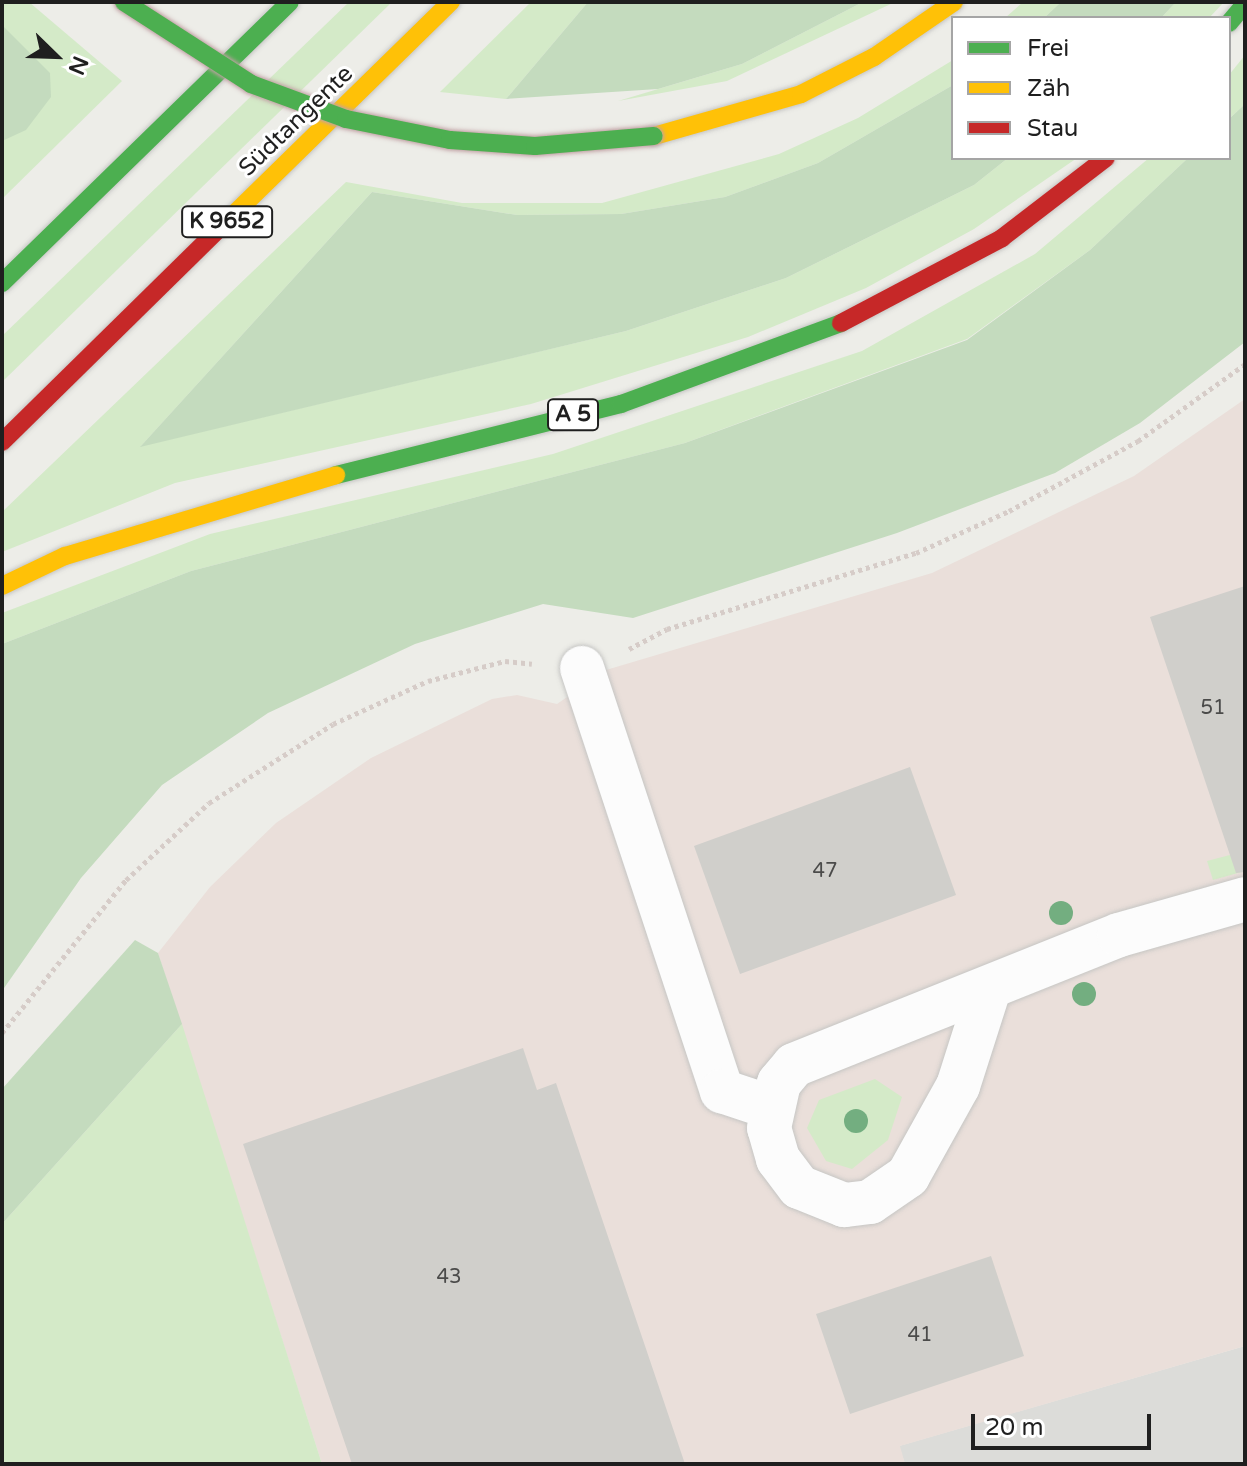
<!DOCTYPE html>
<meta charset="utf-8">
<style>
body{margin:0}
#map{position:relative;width:1247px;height:1466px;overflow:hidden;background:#edede8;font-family:"Varela Round",sans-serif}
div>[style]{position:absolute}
.residential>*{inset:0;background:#dcdcd9}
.commercial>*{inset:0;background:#eadfda}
.grass>*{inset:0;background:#d4eac8}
.forest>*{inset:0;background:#c4dbbe}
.building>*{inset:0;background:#d0cfcb}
.path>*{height:5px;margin-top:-2.5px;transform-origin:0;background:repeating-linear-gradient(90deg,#d6ccc8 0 4px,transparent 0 8px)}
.roads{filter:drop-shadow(0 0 2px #c6c6c4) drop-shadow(0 0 2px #c6c6c4)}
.street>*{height:44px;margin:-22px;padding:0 22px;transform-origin:22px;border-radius:22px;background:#fcfcfc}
.fast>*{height:18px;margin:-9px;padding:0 9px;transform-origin:9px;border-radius:9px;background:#4caf50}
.slow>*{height:18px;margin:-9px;padding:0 9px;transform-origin:9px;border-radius:9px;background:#ffc107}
.jam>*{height:18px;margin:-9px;padding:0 9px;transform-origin:9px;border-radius:9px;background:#c62828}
.bridges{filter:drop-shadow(0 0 2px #c1a1a4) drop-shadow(0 0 2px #c1a1a4)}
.fast-bridge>*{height:18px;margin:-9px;padding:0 9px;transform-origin:9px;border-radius:9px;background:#4caf50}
.trees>*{width:24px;height:24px;margin:-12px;border-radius:50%;background:#73ae80}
span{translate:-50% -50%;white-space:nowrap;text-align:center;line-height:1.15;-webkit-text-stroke:6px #fff;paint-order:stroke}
.number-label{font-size:20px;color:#4b4b4a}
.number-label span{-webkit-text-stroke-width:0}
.shield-label span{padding:2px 6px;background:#fff;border:2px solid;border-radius:6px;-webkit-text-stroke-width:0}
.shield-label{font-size:22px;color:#1f1f1f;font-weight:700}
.street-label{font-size:24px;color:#1f1f1f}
.frame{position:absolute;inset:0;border:4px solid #1f1f1f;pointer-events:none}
.legend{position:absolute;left:951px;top:16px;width:280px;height:144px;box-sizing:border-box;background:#fff;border:2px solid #a5a5a5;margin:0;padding:10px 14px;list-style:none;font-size:24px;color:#1f1f1f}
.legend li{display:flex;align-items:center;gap:16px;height:40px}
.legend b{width:40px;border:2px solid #a5a5a5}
.north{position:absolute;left:16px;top:16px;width:80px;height:80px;-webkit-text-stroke:6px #fff;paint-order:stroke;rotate:113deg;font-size:22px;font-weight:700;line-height:32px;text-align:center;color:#1f1f1f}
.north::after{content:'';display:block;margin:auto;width:28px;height:36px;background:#1f1f1f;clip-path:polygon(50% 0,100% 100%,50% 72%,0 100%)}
.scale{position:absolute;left:971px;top:1414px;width:180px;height:36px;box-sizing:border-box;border:4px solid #1f1f1f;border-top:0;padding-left:10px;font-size:24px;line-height:28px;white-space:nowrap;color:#1f1f1f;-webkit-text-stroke:6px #fff;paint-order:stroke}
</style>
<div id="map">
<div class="residential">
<div style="clip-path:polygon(1245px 1346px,1245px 1464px,905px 1464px,899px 1446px)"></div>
</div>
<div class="commercial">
<div style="clip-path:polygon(1245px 399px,1245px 1346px,900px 1446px,905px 1464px,322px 1464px,158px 953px,210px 887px,276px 823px,371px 758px,492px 699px,517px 695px,557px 704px,606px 670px,932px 573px,1134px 476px)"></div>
</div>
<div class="grass">
<div style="clip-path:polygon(2px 2px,29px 2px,122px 81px,2px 199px)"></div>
<div style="clip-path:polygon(349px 2px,392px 2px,2px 382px,2px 336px)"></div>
<div style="clip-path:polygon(531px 2px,588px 2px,506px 99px,440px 92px)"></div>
<div style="clip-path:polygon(863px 2px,895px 2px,727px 81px,618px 101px,742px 64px)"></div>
<div style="clip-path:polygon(1023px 2px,1061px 2px,1044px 18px,1005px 18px)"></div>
<div style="clip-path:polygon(1176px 2px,1224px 2px,1209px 18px,1161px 18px)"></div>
<div style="clip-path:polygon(1245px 55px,1245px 104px,1229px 119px,1229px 75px)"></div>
<div style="clip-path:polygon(953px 60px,953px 85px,818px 163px,725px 197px,621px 214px,517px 215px,372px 192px,141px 446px,626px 331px,786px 278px,974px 185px,1008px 158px,1077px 158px,974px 229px,866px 288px,748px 337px,531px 404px,175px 483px,2px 552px,2px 512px,346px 182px,462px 203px,602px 203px,779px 154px,858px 118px)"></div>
<div style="clip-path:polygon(1149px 158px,1188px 158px,1090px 250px,967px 339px,685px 443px,191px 571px,2px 644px,2px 613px,210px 534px,553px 454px,862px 351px,1035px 254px)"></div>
<div style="clip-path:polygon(1245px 851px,1245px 871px,1213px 880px,1207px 861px)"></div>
<div style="clip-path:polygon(182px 1024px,322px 1464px,2px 1464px,2px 1224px)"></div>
<div style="clip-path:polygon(875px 1079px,902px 1097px,888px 1140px,852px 1169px,826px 1161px,807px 1128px,819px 1100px)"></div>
</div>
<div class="forest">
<div style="clip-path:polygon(588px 2px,863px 2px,742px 64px,658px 89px,506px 99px)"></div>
<div style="clip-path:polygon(1061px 2px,1176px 2px,1161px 18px,1044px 18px)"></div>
<div style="clip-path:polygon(2px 25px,50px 73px,51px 97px,26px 130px,2px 141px)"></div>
<div style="clip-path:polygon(953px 85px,953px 158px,1008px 158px,974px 185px,786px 278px,626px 331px,140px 447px,372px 192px,517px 215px,621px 214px,725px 197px,818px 163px)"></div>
<div style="clip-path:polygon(1245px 104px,1245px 342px,1140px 423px,1055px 473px,897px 533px,633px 618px,543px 604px,415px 644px,268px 713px,162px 785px,81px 878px,2px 991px,2px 644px,191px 571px,685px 443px,967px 340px,1090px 250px,1188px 158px,1229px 158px,1229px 119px)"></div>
<div style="clip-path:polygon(135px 940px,158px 953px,182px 1024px,2px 1224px,2px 1089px)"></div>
</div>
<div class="building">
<div style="clip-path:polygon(1245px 586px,1245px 872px,1236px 873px,1150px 617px)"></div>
<div style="clip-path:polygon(910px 767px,956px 895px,740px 974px,694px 846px)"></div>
<div style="clip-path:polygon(523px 1048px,537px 1090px,556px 1083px,685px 1464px,352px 1464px,243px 1144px)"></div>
<div style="clip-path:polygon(991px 1256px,1024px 1356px,850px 1414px,816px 1314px)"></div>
</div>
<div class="path">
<div style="left:629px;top:649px;width:43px;rotate:-27.8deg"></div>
<div style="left:667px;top:629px;width:260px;rotate:-17deg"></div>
<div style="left:916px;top:553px;width:102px;rotate:-24.3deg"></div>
<div style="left:1009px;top:511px;width:147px;rotate:-28.5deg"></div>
<div style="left:1138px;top:441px;width:132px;rotate:-35.7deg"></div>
<div style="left:2px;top:1033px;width:197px;rotate:-51deg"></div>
<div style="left:126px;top:880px;width:113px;rotate:-42.9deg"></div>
<div style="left:209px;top:803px;width:147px;rotate:-32.5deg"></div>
<div style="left:333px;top:724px;width:104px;rotate:-24.4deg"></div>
<div style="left:428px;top:681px;width:80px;rotate:-14.6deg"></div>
<div style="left:505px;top:661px;width:27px;rotate:6deg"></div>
</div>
<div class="roads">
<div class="street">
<div style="left:582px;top:668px;width:446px;rotate:71.7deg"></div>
<div style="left:722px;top:1091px;width:51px;rotate:18.4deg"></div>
<div style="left:989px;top:989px;width:102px;rotate:107.7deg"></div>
<div style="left:958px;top:1086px;width:103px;rotate:119.1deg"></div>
<div style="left:908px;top:1176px;width:46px;rotate:145.6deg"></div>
<div style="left:870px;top:1202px;width:26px;rotate:173deg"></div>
<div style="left:844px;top:1205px;width:48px;rotate:-158.2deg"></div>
<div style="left:799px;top:1187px;width:35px;rotate:-127deg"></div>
<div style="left:778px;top:1159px;width:32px;rotate:-106deg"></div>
<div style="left:769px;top:1128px;width:46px;rotate:-77.5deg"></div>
<div style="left:779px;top:1083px;width:23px;rotate:-50deg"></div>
<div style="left:794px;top:1065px;width:350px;rotate:-21.8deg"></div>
<div style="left:1119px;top:935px;width:131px;rotate:-15.9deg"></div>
</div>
<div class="fast">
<div style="left:1229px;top:23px;width:25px;rotate:-50deg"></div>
<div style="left:2px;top:283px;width:402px;rotate:-44.3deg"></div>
<div style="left:336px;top:475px;width:294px;rotate:-14deg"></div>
<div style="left:621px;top:404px;width:234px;rotate:-20.2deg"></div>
</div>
<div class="slow">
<div style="left:654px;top:136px;width:153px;rotate:-15.9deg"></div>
<div style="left:801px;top:94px;width:82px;rotate:-26.9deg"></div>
<div style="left:874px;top:57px;width:97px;rotate:-34.5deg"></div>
<div style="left:226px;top:222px;width:315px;rotate:-44.4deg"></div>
<div style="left:2px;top:586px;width:70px;rotate:-25.5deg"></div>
<div style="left:65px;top:556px;width:283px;rotate:-16.6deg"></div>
</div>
<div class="jam">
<div style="left:841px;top:323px;width:182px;rotate:-27.8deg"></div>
<div style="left:1002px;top:238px;width:131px;rotate:-37.6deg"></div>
<div style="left:2px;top:442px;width:314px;rotate:-44.5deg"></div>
</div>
</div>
<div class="bridges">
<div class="fast-bridge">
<div style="left:124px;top:2px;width:151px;rotate:32.8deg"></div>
<div style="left:251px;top:84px;width:101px;rotate:20.2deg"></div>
<div style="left:346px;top:119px;width:106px;rotate:11.4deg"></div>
<div style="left:450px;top:140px;width:85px;rotate:4deg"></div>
<div style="left:535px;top:146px;width:119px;rotate:-4.8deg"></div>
</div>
</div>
<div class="trees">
<div style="left:1061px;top:913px"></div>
<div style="left:1084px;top:994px"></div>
<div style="left:856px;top:1121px"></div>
</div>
<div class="number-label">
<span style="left:1213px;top:708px">51</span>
<span style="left:825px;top:871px">47</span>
<span style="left:449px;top:1277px">43</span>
<span style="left:920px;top:1335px">41</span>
</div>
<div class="shield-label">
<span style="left:227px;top:222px">K 9652</span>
<span style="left:573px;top:415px">A 5</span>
</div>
<div class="street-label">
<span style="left:296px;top:121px;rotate:-44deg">Südtangente</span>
</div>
<div class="frame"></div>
<ul class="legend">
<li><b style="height:10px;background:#4caf50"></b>Frei</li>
<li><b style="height:10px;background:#ffc107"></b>Zäh</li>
<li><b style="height:10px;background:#c62828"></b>Stau</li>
</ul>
<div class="north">N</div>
<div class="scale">20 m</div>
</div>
